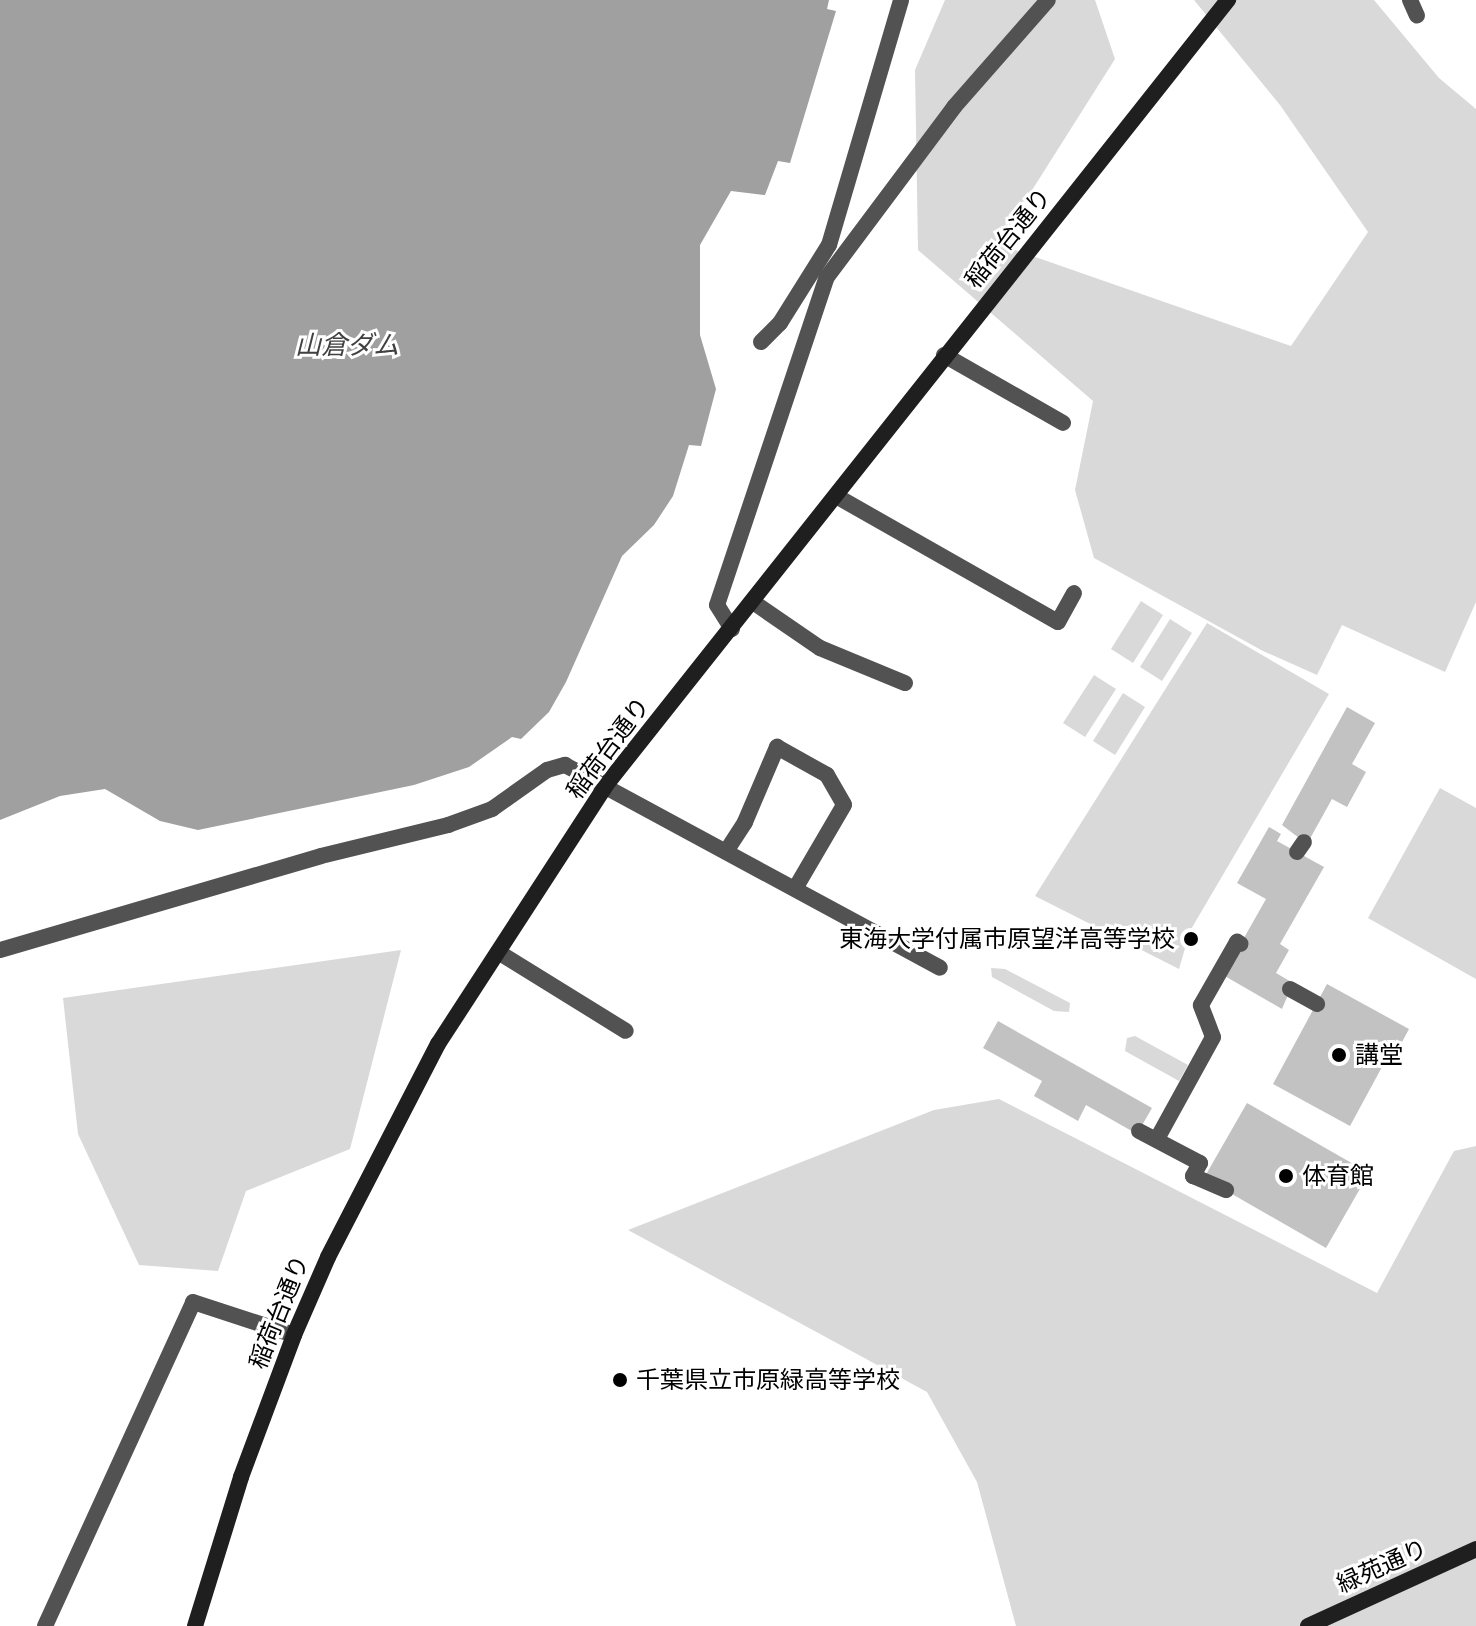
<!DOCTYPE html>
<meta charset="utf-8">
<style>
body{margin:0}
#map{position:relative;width:1476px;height:1626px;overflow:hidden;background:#fff;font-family:"Archivo Narrow","Noto Sans JP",sans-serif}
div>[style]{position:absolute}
.green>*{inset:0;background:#d9d9d9}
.water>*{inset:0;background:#a0a0a0}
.building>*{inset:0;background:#c2c2c2}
.street>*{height:16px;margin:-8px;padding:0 8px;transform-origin:8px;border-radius:8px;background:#525252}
.secondary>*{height:16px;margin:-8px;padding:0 8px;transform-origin:8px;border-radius:8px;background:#1f1f1f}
.dots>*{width:22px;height:22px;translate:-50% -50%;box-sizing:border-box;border:4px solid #fff;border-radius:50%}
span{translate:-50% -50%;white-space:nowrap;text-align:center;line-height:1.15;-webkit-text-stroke:6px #fff;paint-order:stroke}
.street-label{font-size:24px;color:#000}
.poi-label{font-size:24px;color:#000}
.right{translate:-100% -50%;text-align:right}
.left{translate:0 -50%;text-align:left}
.water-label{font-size:26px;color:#414141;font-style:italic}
</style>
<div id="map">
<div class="green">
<div style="clip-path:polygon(945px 0,1095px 0,1115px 59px,998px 244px,1291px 346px,1368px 232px,1280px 105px,1194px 0,1374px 0,1439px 78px,1476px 109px,1476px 602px,1445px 672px,1342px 625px,1317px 675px,1263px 651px,1094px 558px,1075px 490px,1093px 401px,918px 250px,915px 70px)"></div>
<div style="clip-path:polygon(1141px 601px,1163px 615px,1133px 663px,1111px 649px)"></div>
<div style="clip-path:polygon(1170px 619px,1192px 633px,1162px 681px,1140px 667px)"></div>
<div style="clip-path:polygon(1207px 623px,1329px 694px,1190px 931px,1179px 969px,1035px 896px)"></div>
<div style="clip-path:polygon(1094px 675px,1116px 689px,1085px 737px,1063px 723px)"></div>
<div style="clip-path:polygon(1123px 693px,1145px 707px,1115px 755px,1093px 741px)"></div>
<div style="clip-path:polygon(1440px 788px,1476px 808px,1476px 979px,1368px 918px)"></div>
<div style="clip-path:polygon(401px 950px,350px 1149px,246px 1191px,218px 1271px,139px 1265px,78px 1134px,63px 998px)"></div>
<div style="clip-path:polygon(991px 968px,1005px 969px,1070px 1003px,1069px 1012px,1054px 1011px,992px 977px)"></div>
<div style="clip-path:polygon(1135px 1036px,1188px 1065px,1179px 1081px,1125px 1051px,1127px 1038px)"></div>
<div style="clip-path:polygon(999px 1099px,1377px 1293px,1454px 1151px,1476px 1146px,1476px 1626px,1016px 1626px,977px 1482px,927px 1392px,628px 1230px,934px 1110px)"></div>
</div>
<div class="water">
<div style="clip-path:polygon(0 0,829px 0,827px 9px,836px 11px,790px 163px,778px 161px,765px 195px,731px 191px,700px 245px,700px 335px,716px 389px,701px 446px,689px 445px,673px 496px,654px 525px,622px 556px,566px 682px,549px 712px,521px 739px,512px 737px,469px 767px,414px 785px,198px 830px,160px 821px,105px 789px,60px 796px,0 820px)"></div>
</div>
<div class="building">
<div style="clip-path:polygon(1347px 707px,1375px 723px,1352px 764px,1366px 772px,1347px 807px,1332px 799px,1307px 844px,1282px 825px)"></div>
<div style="clip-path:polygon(1269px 827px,1281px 834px,1277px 841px,1324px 867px,1280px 944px,1289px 950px,1276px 973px,1293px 983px,1282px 1009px,1223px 975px,1266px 899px,1237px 883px)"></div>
<div style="clip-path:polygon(1327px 984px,1409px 1029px,1394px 1057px,1389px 1054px,1350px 1126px,1273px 1084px)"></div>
<div style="clip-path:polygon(998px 1021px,1152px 1108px,1137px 1134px,1086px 1105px,1078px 1121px,1034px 1096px,1042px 1081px,983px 1048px)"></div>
<div style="clip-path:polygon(1247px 1103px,1369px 1173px,1326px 1248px,1204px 1178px)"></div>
</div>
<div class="street">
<div style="left:1410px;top:0;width:17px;rotate:66deg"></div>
<div style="left:761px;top:342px;width:27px;rotate:-45deg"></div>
<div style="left:780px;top:323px;width:92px;rotate:-57.9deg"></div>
<div style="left:829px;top:245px;width:255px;rotate:-73.6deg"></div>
<div style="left:944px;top:355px;width:137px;rotate:29.7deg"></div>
<div style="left:836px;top:496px;width:255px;rotate:29.6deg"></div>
<div style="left:1058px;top:622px;width:33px;rotate:-61deg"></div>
<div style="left:753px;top:602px;width:81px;rotate:34.5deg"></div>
<div style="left:820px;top:648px;width:92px;rotate:22.4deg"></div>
<div style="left:732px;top:629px;width:28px;rotate:-122deg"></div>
<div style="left:717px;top:605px;width:346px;rotate:-71.5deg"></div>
<div style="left:827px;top:277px;width:212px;rotate:-53.2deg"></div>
<div style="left:954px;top:107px;width:142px;rotate:-48.7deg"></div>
<div style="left:727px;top:850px;width:33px;rotate:-57deg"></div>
<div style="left:745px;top:822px;width:82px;rotate:-66.9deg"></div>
<div style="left:777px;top:747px;width:57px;rotate:29.2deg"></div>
<div style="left:827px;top:775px;width:34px;rotate:60deg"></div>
<div style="left:844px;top:805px;width:95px;rotate:120.3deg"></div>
<div style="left:1297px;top:852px;width:12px;rotate:-55deg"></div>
<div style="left:0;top:950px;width:334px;rotate:-16.3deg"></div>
<div style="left:321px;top:856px;width:131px;rotate:-13.7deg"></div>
<div style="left:448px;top:825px;width:47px;rotate:-20deg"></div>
<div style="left:492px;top:809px;width:67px;rotate:-35.3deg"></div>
<div style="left:547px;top:770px;width:19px;rotate:-16deg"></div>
<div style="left:565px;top:765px;width:426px;rotate:28.4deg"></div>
<div style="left:498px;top:952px;width:150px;rotate:31.7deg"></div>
<div style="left:1290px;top:989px;width:31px;rotate:29deg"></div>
<div style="left:1139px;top:1131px;width:69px;rotate:27.7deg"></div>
<div style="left:1200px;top:1163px;width:15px;rotate:118deg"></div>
<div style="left:1193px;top:1176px;width:36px;rotate:23deg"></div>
<div style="left:1157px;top:1139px;width:116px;rotate:-61.2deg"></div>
<div style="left:1213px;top:1037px;width:34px;rotate:-111deg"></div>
<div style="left:1201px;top:1005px;width:73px;rotate:-60.3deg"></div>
<div style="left:1237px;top:942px;width:4px;rotate:27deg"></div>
<div style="left:45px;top:1626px;width:356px;rotate:-65.4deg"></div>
<div style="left:193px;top:1302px;width:106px;rotate:18.1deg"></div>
</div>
<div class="secondary">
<div style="left:195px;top:1626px;width:156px;rotate:-72.8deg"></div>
<div style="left:241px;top:1477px;width:152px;rotate:-69.5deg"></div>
<div style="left:294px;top:1335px;width:85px;rotate:-66.4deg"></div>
<div style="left:328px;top:1257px;width:240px;rotate:-62.7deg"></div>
<div style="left:438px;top:1044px;width:309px;rotate:-57deg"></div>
<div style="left:606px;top:785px;width:1002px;rotate:-51.61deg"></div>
<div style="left:1308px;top:1626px;width:185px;rotate:-24.6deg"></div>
</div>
<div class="dots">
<div style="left:1191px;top:939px;background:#000"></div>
<div style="left:1339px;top:1055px;background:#000"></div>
<div style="left:1286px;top:1176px;background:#000"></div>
<div style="left:620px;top:1380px;background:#000"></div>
</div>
<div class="street-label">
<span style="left:1008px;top:238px;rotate:-51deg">稲荷台通り</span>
<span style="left:608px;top:748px;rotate:-53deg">稲荷台通り</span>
<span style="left:279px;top:1312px;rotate:-68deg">稲荷台通り</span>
<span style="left:1382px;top:1566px;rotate:-24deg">緑苑通り</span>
</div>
<div class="poi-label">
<span class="right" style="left:1175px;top:939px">東海大学付属市原望洋高等学校</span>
<span class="left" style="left:1355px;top:1055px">講堂</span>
<span class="left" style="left:1302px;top:1176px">体育館</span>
<span class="left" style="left:636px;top:1380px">千葉県立市原緑高等学校</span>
</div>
<div class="water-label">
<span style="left:347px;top:345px">山倉ダム</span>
</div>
</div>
